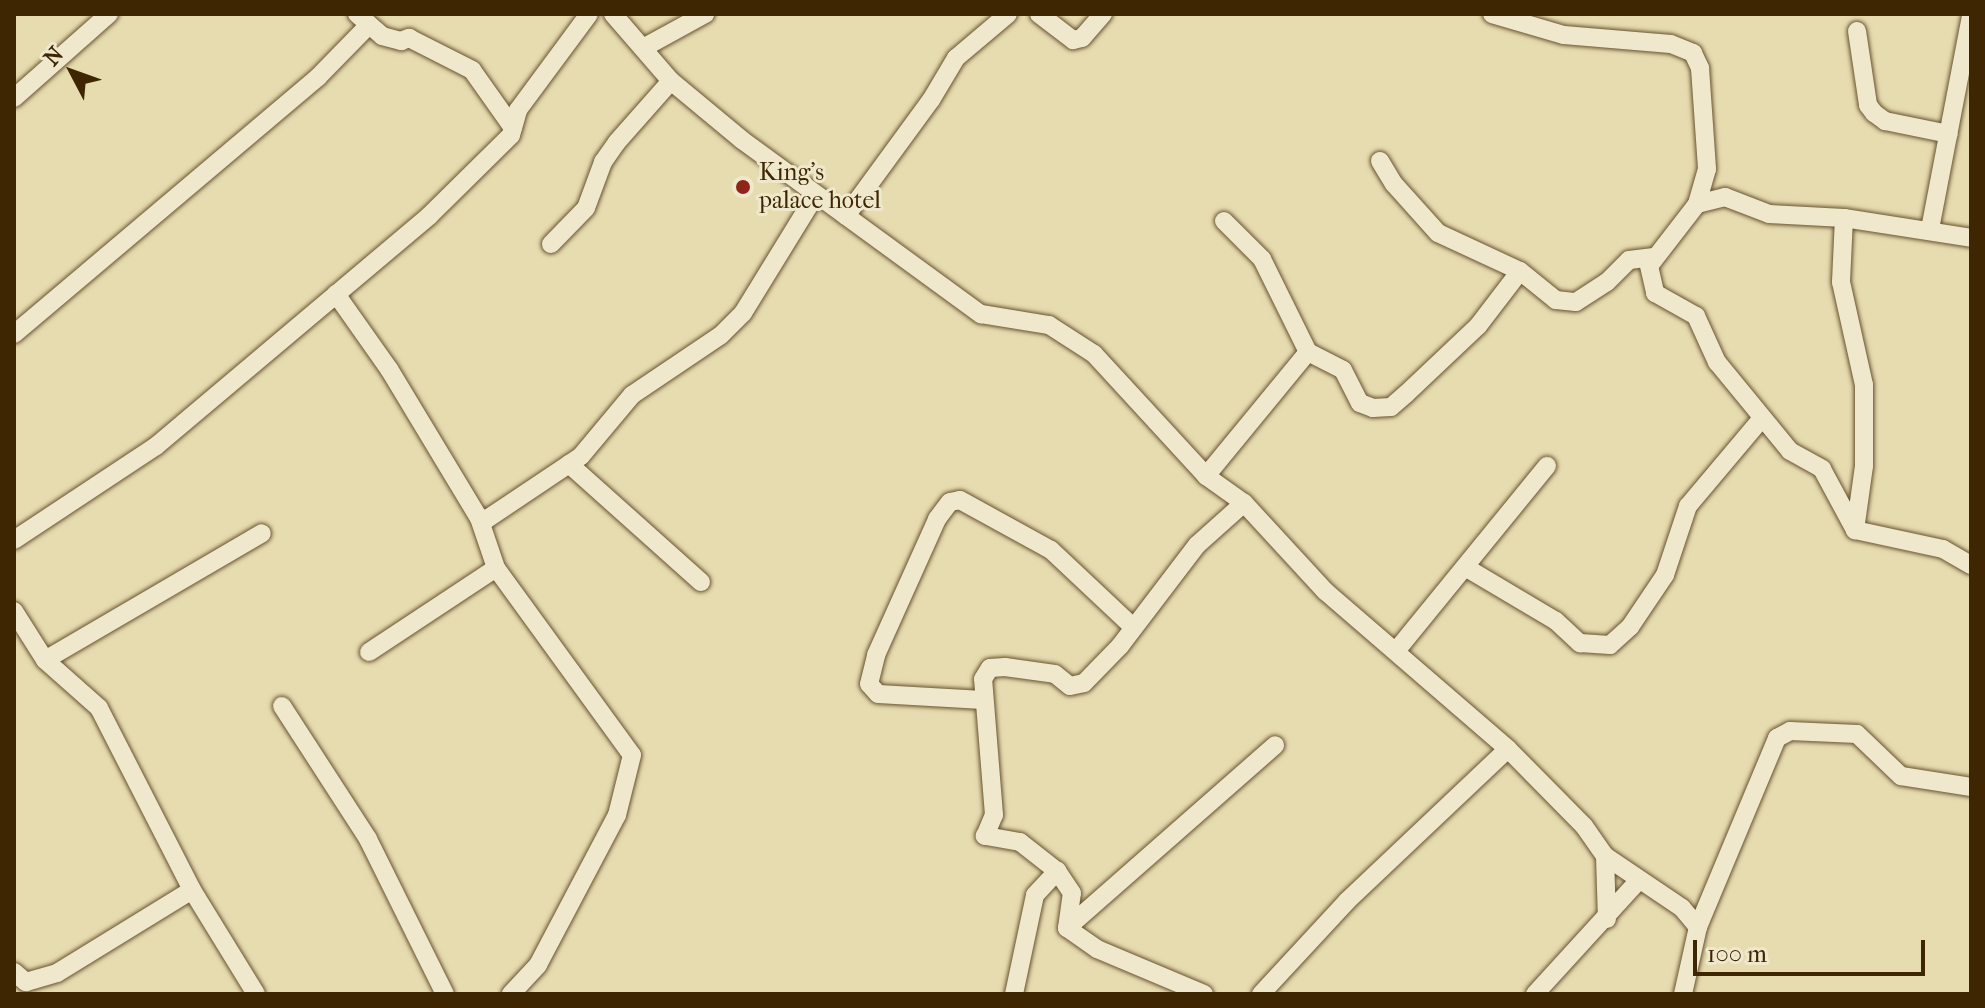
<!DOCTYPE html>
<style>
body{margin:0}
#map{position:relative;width:1985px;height:1008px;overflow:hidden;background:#e7dbb0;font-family:"IM FELL French Canon",serif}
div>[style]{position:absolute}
.roads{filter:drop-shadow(0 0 2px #68532e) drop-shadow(0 0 2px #68532e)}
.minor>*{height:18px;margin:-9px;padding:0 9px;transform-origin:9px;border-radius:9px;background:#efe8cc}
.dots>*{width:22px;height:22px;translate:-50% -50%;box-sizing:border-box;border:4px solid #efe8cc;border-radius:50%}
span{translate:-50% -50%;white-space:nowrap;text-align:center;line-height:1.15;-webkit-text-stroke:6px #efe8cc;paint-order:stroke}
.poi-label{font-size:24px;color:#3e2603}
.left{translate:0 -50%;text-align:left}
.frame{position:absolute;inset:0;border:16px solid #3e2603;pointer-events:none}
.north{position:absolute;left:32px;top:32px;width:80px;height:80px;-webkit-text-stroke:6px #efe8cc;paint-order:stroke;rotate:311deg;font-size:22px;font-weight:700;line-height:32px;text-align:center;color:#3e2603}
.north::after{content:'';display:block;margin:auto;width:28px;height:36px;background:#3e2603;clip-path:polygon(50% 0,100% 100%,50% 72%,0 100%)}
.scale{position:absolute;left:1693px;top:940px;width:232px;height:36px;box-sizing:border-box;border:4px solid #3e2603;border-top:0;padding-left:10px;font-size:24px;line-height:28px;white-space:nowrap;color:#3e2603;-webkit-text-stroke:6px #efe8cc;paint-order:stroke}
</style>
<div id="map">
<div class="roads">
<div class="minor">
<div style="left:357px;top:14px;width:33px;rotate:41deg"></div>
<div style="left:382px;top:36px;width:20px;rotate:15deg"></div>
<div style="left:401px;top:41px;width:9px;rotate:-21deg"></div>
<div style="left:409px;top:38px;width:71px;rotate:26.9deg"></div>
<div style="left:472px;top:70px;width:71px;rotate:54.7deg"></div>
<div style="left:613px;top:14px;width:89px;rotate:49.1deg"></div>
<div style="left:671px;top:81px;width:92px;rotate:39.7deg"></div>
<div style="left:742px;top:140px;width:296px;rotate:36.1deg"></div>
<div style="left:981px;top:314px;width:69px;rotate:9.2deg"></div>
<div style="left:1049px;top:325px;width:54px;rotate:32.8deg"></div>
<div style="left:1094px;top:354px;width:166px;rotate:47.4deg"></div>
<div style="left:1206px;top:476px;width:47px;rotate:35.4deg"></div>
<div style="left:1244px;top:503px;width:120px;rotate:47.4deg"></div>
<div style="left:1325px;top:591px;width:242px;rotate:40.8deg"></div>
<div style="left:1508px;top:749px;width:108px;rotate:45.4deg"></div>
<div style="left:1584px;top:826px;width:37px;rotate:55deg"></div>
<div style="left:1605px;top:856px;width:93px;rotate:34deg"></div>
<div style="left:1682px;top:908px;width:25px;rotate:50deg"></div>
<div style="left:1039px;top:14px;width:43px;rotate:37.4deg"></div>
<div style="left:1073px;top:40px;width:9px;rotate:-13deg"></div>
<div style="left:1082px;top:38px;width:32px;rotate:-49deg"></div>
<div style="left:1492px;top:14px;width:75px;rotate:16.3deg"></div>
<div style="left:1564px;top:35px;width:107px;rotate:4.8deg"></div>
<div style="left:1671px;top:44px;width:24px;rotate:22deg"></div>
<div style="left:1693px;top:53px;width:17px;rotate:65deg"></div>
<div style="left:1700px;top:68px;width:101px;rotate:86deg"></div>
<div style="left:1707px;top:169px;width:36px;rotate:106deg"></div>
<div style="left:1697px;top:204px;width:78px;rotate:127.7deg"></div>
<div style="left:1649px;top:266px;width:28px;rotate:77deg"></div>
<div style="left:1655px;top:293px;width:47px;rotate:29.3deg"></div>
<div style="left:1696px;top:316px;width:51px;rotate:65.5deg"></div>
<div style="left:1717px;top:362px;width:115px;rotate:50.6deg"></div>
<div style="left:1790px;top:451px;width:37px;rotate:29deg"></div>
<div style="left:1822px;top:469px;width:69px;rotate:61.6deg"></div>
<div style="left:1855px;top:530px;width:90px;rotate:12.2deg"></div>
<div style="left:1943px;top:549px;width:32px;rotate:30deg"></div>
<div style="left:1857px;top:31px;width:75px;rotate:81.5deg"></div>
<div style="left:1868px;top:105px;width:10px;rotate:53deg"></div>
<div style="left:1874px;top:113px;width:14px;rotate:36deg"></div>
<div style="left:1885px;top:121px;width:65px;rotate:11.5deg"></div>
<div style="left:643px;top:48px;width:71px;rotate:-28.7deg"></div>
<div style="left:14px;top:98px;width:127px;rotate:-41.5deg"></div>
<div style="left:1380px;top:161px;width:27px;rotate:59deg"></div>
<div style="left:1394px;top:184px;width:66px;rotate:48.1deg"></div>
<div style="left:1438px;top:233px;width:90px;rotate:24.9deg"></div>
<div style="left:1520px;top:271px;width:46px;rotate:38.9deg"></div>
<div style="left:1556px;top:300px;width:20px;rotate:6deg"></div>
<div style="left:1576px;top:302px;width:37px;rotate:-33deg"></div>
<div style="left:1607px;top:282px;width:31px;rotate:-45deg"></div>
<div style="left:1629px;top:260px;width:25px;rotate:-7deg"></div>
<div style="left:1697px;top:204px;width:29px;rotate:-14deg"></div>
<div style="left:1725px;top:197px;width:47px;rotate:21.1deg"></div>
<div style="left:1769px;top:214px;width:75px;rotate:3.1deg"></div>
<div style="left:1844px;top:218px;width:129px;rotate:8.9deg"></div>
<div style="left:846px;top:216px;width:144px;rotate:-53.8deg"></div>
<div style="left:931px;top:100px;width:49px;rotate:-59.2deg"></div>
<div style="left:956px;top:58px;width:68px;rotate:-40.2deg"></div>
<div style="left:1844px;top:218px;width:64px;rotate:92.7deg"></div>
<div style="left:1841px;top:282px;width:106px;rotate:77.4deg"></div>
<div style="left:1864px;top:385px;width:81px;rotate:90deg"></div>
<div style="left:1864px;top:466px;width:65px;rotate:98deg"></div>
<div style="left:1224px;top:221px;width:54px;rotate:45deg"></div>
<div style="left:1262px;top:259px;width:104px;rotate:63.7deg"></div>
<div style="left:1308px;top:352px;width:39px;rotate:27deg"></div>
<div style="left:1343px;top:370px;width:37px;rotate:63deg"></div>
<div style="left:1360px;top:403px;width:14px;rotate:21deg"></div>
<div style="left:1373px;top:408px;width:18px;rotate:-3deg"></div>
<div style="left:1391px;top:407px;width:20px;rotate:-41deg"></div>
<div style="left:1406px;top:394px;width:99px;rotate:-43.4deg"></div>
<div style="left:1478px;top:326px;width:69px;rotate:-52.6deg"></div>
<div style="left:1930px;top:229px;width:216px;rotate:-79.1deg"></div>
<div style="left:551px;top:244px;width:50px;rotate:-45.8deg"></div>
<div style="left:586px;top:208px;width:49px;rotate:-69.7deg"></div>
<div style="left:603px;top:162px;width:24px;rotate:-55deg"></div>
<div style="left:617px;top:142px;width:81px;rotate:-48.5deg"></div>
<div style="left:336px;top:294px;width:92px;rotate:54.8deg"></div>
<div style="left:389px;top:369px;width:174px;rotate:58.9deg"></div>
<div style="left:479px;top:518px;width:53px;rotate:71.2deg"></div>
<div style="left:496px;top:568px;width:231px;rotate:54deg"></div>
<div style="left:632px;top:755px;width:62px;rotate:104deg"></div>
<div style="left:617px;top:815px;width:170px;rotate:117.8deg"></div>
<div style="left:538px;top:965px;width:40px;rotate:133deg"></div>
<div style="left:14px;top:334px;width:398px;rotate:-40.2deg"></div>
<div style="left:318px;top:77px;width:73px;rotate:-45.6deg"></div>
<div style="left:569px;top:464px;width:177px;rotate:41.8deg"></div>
<div style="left:1206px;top:476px;width:161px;rotate:-50.6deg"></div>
<div style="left:479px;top:518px;width:8px;rotate:7deg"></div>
<div style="left:487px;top:519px;width:113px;rotate:-33.8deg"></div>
<div style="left:581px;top:456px;width:80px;rotate:-50.1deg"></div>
<div style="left:632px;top:395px;width:107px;rotate:-34deg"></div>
<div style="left:721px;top:335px;width:31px;rotate:-45deg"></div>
<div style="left:743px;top:313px;width:137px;rotate:-58.4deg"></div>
<div style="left:14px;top:540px;width:170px;rotate:-33.5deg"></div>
<div style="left:156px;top:446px;width:357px;rotate:-40.1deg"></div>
<div style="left:429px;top:216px;width:115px;rotate:-44.6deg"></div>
<div style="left:511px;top:135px;width:26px;rotate:-74deg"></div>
<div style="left:518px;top:110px;width:119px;rotate:-53.5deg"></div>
<div style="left:1465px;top:567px;width:106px;rotate:30.7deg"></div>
<div style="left:1556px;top:621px;width:33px;rotate:43deg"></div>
<div style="left:1580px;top:643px;width:30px;rotate:4deg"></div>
<div style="left:1610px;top:645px;width:27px;rotate:-42deg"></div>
<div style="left:1630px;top:627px;width:63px;rotate:-56.1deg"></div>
<div style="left:1665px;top:575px;width:73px;rotate:-71.6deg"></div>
<div style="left:1688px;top:506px;width:115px;rotate:-49.9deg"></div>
<div style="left:14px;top:611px;width:58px;rotate:57.7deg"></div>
<div style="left:45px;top:660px;width:72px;rotate:41.6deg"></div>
<div style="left:99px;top:708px;width:204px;rotate:62.9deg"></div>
<div style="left:192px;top:890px;width:122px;rotate:58.4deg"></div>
<div style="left:1396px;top:651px;width:239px;rotate:-50.8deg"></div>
<div style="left:369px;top:652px;width:152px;rotate:-33.5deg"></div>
<div style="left:45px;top:660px;width:251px;rotate:-30.3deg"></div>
<div style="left:983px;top:700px;width:105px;rotate:-176.7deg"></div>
<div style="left:878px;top:694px;width:13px;rotate:-132deg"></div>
<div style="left:869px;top:684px;width:30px;rotate:-76deg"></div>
<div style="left:876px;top:655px;width:149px;rotate:-65.8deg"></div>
<div style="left:937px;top:519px;width:21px;rotate:-53deg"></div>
<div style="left:950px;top:502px;width:10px;rotate:-11deg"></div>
<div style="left:960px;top:500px;width:104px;rotate:28.8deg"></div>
<div style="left:1051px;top:550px;width:111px;rotate:43.2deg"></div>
<div style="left:282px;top:706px;width:158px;rotate:57.1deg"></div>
<div style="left:368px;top:839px;width:173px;rotate:63.6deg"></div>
<div style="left:1605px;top:856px;width:63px;rotate:88.2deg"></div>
<div style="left:1067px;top:928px;width:35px;rotate:-82deg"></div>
<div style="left:1072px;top:893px;width:27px;rotate:-124deg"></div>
<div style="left:1057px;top:871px;width:47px;rotate:-141.9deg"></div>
<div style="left:1020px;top:842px;width:36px;rotate:-170deg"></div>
<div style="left:985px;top:836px;width:23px;rotate:-67deg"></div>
<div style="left:994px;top:815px;width:136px;rotate:-94.6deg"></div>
<div style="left:983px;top:679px;width:13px;rotate:-58deg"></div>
<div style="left:990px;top:668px;width:15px;rotate:-4deg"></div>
<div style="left:1005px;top:667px;width:50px;rotate:8deg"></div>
<div style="left:1055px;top:674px;width:19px;rotate:39deg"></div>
<div style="left:1070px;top:686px;width:14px;rotate:-12deg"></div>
<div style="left:1084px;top:683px;width:52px;rotate:-45.8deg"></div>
<div style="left:1120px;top:646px;width:127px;rotate:-52.7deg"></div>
<div style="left:1197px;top:545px;width:63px;rotate:-41.8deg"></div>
<div style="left:1067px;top:928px;width:277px;rotate:-41.3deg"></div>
<div style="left:1067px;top:928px;width:37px;rotate:35deg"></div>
<div style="left:1097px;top:949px;width:116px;rotate:22.8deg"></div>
<div style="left:14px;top:972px;width:16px;rotate:40deg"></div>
<div style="left:26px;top:982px;width:32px;rotate:-16deg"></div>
<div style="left:57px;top:973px;width:158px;rotate:-31.6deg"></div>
<div style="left:1014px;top:994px;width:101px;rotate:-78deg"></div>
<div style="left:1035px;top:895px;width:33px;rotate:-47deg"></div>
<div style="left:1261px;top:994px;width:127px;rotate:-47.2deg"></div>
<div style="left:1347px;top:901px;width:221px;rotate:-43.4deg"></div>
<div style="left:1535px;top:994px;width:154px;rotate:-47.6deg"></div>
<div style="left:1683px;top:994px;width:69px;rotate:-77.4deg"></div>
<div style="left:1698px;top:927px;width:205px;rotate:-67.3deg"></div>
<div style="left:1777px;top:738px;width:15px;rotate:-28deg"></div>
<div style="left:1790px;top:731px;width:67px;rotate:2.6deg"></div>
<div style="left:1857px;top:734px;width:61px;rotate:43.7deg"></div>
<div style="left:1901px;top:776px;width:71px;rotate:8.9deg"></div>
</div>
</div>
<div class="dots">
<div style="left:743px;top:187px;background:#8f2418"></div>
</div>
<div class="poi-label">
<span class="left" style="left:759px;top:187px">King's<br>palace hotel</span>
</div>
<div class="frame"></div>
<div class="north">N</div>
<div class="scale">100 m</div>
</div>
